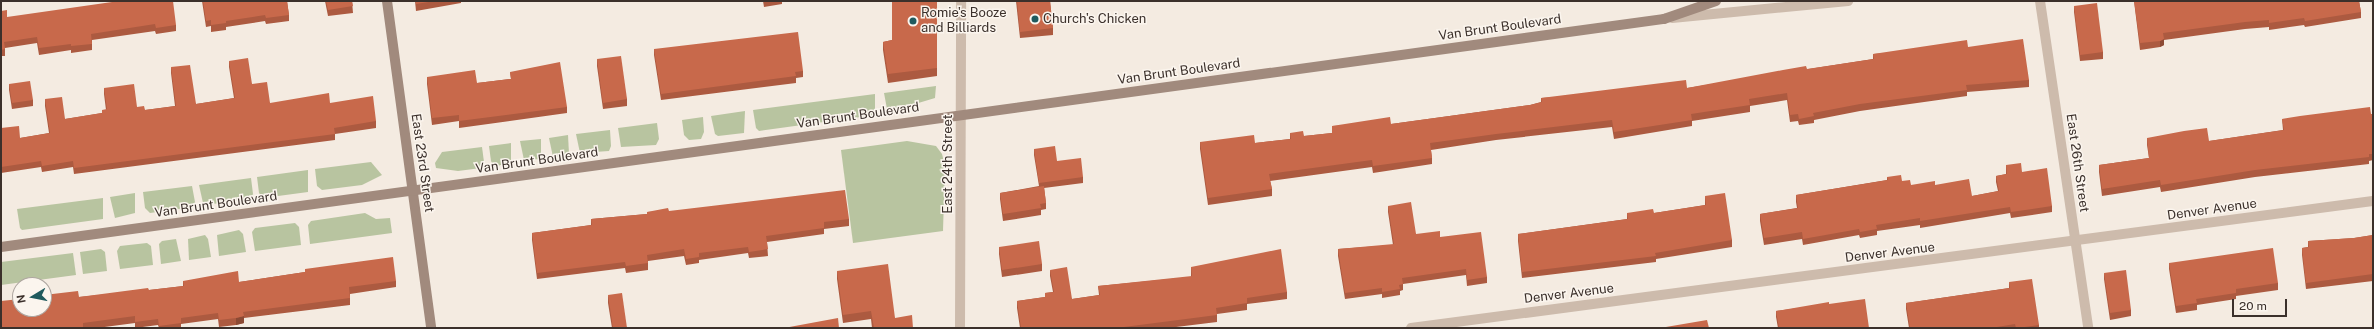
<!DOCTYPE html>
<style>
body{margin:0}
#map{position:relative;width:2374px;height:329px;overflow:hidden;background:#f4ebe1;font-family:"Public Sans",sans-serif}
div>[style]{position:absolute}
.green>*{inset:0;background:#b8c4a0}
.street>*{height:10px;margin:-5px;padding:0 5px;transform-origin:5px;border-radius:5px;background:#cdbbac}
.secondary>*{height:10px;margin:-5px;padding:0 5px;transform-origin:5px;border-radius:5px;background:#a18a7d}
.wall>*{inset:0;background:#ac5a40}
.shaded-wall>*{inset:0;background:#8c4a34}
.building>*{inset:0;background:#c8694b}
.dots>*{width:11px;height:11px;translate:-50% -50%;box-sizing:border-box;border:2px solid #fbf5ee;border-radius:50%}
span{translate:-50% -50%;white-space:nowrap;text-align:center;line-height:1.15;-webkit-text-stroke:3px #fbf5ee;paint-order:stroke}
.poi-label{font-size:13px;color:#3b302b}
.left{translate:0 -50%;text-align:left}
.street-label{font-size:13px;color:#3b302b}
.frame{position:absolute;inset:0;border:2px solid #3b302b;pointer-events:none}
.north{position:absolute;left:12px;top:277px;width:40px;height:40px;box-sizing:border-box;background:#fbf5ee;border:1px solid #aea6a0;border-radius:50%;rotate:260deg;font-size:11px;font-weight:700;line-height:16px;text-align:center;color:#3b302b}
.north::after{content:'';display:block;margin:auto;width:14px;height:18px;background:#1f5a5e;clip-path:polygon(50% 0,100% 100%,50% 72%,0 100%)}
.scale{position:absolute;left:2232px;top:299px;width:55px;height:18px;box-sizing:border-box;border:2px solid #3b302b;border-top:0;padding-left:5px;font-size:12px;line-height:14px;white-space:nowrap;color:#3b302b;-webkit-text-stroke:3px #fbf5ee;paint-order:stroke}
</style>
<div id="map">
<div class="green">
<div style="clip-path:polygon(936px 86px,935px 98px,915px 104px,902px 112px,891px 113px,887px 109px,884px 93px)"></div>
<div style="clip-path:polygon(875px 94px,875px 115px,759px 131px,756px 128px,753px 110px)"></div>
<div style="clip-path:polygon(745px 111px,744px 133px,718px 136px,715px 134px,711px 116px)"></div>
<div style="clip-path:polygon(703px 117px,704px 132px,701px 139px,689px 140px,684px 135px,682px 120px)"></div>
<div style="clip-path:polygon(657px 123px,659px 139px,656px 145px,621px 147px,618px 128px)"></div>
<div style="clip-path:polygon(610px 130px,611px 146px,609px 151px,580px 153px,576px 134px)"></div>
<div style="clip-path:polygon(568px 135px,569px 154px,566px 157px,553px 157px,549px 138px)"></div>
<div style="clip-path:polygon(541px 139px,541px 159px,524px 160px,520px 141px)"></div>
<div style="clip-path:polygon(907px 141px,936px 146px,942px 154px,945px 166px,943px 231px,853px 243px,841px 150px)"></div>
<div style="clip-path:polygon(511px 143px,511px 162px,494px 167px,491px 161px,489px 146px)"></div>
<div style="clip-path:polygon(482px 147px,484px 162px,481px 168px,458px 171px,436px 168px,435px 163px,442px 152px)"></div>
<div style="clip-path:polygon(371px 162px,382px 175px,362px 185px,322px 190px,317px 186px,315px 169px)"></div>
<div style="clip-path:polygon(308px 170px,308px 192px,263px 198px,259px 193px,257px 177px)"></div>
<div style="clip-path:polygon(251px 178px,253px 194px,251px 199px,205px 205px,203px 203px,199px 185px)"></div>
<div style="clip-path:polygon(192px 186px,195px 202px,192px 207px,150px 213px,145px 208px,143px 192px)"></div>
<div style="clip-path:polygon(135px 193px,135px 213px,115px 218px,110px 197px)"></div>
<div style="clip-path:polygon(103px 198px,103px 219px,22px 230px,20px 228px,17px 209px)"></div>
<div style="clip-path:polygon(365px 213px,376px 219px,390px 218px,392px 233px,310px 244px,308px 225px,311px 221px)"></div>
<div style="clip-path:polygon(295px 223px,299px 227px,301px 245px,255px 251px,252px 232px,255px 228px)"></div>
<div style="clip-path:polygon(239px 230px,243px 234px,246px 252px,219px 256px,217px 235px)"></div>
<div style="clip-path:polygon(205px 235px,208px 239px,211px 257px,189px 260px,188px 239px)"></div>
<div style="clip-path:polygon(176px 239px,181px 261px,161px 264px,159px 244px,162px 241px)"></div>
<div style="clip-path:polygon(147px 243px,151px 246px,153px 265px,120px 269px,117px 251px,120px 246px)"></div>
<div style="clip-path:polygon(101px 249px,105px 252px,107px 271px,83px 274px,80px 252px)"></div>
<div style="clip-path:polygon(73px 253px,76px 275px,1px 285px,1px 262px)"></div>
</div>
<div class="street">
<div style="left:2040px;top:1px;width:331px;rotate:81.6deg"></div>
<div style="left:1672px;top:18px;width:177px;rotate:-5.5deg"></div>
<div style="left:960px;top:328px;width:327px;rotate:-89.8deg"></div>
<div style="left:1411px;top:328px;width:970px;rotate:-7.52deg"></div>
</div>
<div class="secondary">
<div style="left:387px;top:1px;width:330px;rotate:82.3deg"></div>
<div style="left:1px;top:247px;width:1679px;rotate:-7.81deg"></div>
<div style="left:1664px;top:19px;width:55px;rotate:-19.1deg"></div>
</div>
<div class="wall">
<div style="clip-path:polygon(202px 1px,287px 1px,289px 15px,289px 21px,266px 24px,265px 21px,226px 27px,226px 30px,211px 32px,211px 26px,206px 27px)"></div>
<div style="clip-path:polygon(325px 1px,352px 1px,353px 13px,328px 16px)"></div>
<div style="clip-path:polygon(415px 1px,461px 1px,461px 3px,416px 11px)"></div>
<div style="clip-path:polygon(763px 1px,782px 1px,782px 4px,764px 7px)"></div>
<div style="clip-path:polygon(937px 1px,937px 76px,888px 83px,883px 50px,883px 42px,892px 40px)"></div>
<div style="clip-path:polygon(1016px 1px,1050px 1px,1053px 28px,1053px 35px,1020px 38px)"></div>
<div style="clip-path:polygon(2134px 1px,2359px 1px,2361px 12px,2361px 18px,2305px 27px,2304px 25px,2269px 30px,2269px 27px,2245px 29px,2164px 40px,2164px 45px,2160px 47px,2140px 50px)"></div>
<div style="clip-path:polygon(2074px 6px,2103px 52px,2103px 59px,2080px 61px,2074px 12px)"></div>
<div style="clip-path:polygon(1px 11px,7px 17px,176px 25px,176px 31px,156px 34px,155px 31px,92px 40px,92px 50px,71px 53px,71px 50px,39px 55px,37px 43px,5px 48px,5px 56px,1px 56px)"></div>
<div style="clip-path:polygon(1968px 47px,2029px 80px,2029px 87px,1967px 92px,1967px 96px,1860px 111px,1814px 120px,1814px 123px,1799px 125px,1798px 121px,1790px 122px,1787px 100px,1750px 106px,1750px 112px,1692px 121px,1692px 126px,1614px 139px,1612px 127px,1496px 140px,1431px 150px,1432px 158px,1432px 164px,1373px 173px,1372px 167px,1270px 181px,1272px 189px,1272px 196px,1208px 205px,1200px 149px,1200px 142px,1255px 143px,1290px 139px,1290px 133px,1304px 136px,1332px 133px,1332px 126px,1391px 124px,1530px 105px,1541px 102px,1541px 98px,1687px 88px,1873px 59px,1873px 54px)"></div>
<div style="clip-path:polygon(654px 49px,803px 71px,803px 77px,796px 78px,796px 83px,661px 100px,654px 55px)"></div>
<div style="clip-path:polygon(597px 59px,627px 99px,627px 106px,603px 109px,597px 66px)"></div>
<div style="clip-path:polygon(229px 61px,252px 84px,270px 103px,330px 103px,376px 121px,376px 128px,335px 134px,335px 140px,74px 174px,73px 167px,42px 172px,41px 167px,1px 173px,1px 128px,20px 138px,49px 133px,45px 106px,45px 99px,65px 119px,102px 113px,102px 110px,106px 110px,104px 94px,104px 88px,137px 107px,145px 110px,175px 106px,171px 73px,171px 67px,196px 104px,234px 98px,229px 67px)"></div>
<div style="clip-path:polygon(510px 72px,567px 107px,567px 113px,459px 128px,459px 121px,432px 125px,427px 84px,427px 77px,477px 83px,511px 79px)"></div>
<div style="clip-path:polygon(9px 84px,33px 100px,33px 106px,12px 109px,9px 90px)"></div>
<div style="clip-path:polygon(2373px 114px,2373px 160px,2369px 161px,2369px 164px,2255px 177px,2161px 192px,2160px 187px,2102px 196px,2099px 172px,2099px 165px,2149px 158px,2147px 145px,2147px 138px,2209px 141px,2283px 130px,2282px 119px)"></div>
<div style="clip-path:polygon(1034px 149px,1057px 161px,1083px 177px,1083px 183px,1044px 188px,1046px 203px,1046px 209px,1041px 210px,1041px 215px,1003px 221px,1000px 199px,1000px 193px,1039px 186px,1034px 155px)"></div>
<div style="clip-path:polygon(2006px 165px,2022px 172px,2052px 206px,2052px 212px,2011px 218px,2010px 213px,1920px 228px,1920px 225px,1877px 231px,1877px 235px,1860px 238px,1859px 235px,1803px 245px,1802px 239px,1764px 245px,1760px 221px,1760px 214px,1797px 208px,1796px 202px,1796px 195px,1887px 180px,1887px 177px,1902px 181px,1911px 185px,1935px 185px,1972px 196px,1998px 191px,1996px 182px,1996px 176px,2006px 174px)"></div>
<div style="clip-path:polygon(1705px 196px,1732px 240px,1732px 247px,1656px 259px,1656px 262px,1522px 278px,1518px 241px,1518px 234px,1627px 219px,1627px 213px,1654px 213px,1705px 205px)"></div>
<div style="clip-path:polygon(1388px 206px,1416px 234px,1440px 237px,1487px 277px,1487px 283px,1467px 286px,1466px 275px,1403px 284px,1403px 290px,1400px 291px,1400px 295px,1382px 298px,1382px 294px,1345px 299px,1338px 256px,1338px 249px,1393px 245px,1388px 212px)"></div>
<div style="clip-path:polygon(669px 211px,849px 219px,849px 226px,824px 229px,824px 234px,767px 242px,768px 256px,749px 258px,748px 253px,699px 260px,699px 263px,686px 265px,684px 256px,648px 261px,648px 270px,626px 273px,625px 268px,537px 279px,532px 240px,532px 233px,591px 225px,591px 219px,647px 214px,647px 212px)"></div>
<div style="clip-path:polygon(2373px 235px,2373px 281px,2306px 289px,2302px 255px,2302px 248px,2308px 247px,2308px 241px,2354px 238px)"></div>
<div style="clip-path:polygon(999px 247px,1042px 264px,1042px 271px,1002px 277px,999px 254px)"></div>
<div style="clip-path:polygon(2169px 263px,2278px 283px,2278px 290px,2236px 296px,2236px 299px,2197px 305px,2197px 310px,2176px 313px,2169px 269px)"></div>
<div style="clip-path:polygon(1191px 267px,1287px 292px,1287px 299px,1247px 304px,1247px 310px,1217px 314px,1217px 322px,1168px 328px,1020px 328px,1017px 308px,1017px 301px,1045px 297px,1045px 293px,1053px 292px,1050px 276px,1050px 270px,1072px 299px,1099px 295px,1098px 286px,1191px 277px)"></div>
<div style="clip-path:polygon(305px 269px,396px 281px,396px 287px,350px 294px,350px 305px,244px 318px,244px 323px,236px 325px,219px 327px,218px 319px,181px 324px,181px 328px,159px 328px,158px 325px,135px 328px,135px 323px,97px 328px,1px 328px,79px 297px,149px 290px,183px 286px,183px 281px,239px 282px,305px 272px)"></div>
<div style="clip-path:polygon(837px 271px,895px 318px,913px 328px,872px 328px,871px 319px,843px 323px,837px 279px)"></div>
<div style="clip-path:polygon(2104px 273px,2131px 310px,2131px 316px,2110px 320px,2104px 279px)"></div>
<div style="clip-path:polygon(2009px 282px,2039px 325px,2039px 328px,1909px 328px,1906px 309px,1906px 303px,2009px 288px)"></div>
<div style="clip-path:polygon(608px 295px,627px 328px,612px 328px,608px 303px)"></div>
<div style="clip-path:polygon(1829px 304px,1869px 328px,1778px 328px,1776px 317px,1776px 311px)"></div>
</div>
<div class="shaded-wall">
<div style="clip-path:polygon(2164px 39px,2164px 45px,2160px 47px,2160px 41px)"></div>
<div style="clip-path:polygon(244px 316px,244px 323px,236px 325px,236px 318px)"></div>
</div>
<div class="building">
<div style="clip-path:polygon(119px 1px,173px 1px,176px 25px,156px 28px,155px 24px,91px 34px,92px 44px,71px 46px,71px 44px,39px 48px,37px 37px,4px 42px,5px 49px,1px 50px,1px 11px,7px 10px,7px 17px)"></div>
<div style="clip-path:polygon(203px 1px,287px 1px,289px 15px,266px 18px,265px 15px,226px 21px,226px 23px,211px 25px,211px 20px,206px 21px)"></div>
<div style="clip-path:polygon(326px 1px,352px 1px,353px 6px,328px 10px)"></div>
<div style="clip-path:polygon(416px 1px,435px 1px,416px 4px)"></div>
<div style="clip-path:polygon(892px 1px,937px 1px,937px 68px,888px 74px,883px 42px,892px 40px)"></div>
<div style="clip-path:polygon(1017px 1px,1050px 1px,1053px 28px,1020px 32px)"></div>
<div style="clip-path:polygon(2134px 1px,2359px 1px,2361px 12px,2305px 21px,2304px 18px,2269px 23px,2269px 20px,2245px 22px,2163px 33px,2164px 39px,2160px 41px,2140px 43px)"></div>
<div style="clip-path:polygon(2097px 3px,2103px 52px,2080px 55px,2074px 6px)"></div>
<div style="clip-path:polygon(798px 32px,803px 71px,795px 72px,796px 76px,661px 94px,654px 49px)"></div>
<div style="clip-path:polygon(2023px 39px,2029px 80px,1966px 85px,1967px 90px,1860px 104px,1813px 113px,1814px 116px,1799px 119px,1798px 114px,1790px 115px,1787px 93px,1749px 99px,1750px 105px,1691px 114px,1692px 120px,1614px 132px,1612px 120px,1496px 134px,1430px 143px,1432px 158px,1373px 166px,1372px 160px,1269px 174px,1272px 189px,1208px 198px,1200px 142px,1254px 135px,1255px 143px,1291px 139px,1290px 133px,1303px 131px,1304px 136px,1332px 133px,1332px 126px,1390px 117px,1391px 124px,1530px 105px,1542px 102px,1541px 98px,1686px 80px,1687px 88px,1783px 70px,1806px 66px,1807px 69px,1874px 59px,1873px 54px,1967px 40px,1968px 47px)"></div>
<div style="clip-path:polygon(621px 56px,627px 99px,603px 103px,597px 59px)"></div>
<div style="clip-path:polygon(248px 58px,252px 84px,267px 82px,270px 103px,329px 93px,330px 103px,373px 96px,376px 121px,334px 128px,335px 134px,74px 168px,73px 161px,42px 166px,41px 161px,1px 167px,1px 128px,19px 126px,20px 138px,50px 133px,45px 99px,62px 97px,65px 119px,102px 113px,102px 110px,107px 109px,104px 88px,134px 84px,137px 107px,144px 106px,145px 110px,176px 106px,171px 67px,190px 65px,196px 104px,235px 98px,229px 61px)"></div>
<div style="clip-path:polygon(560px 62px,567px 107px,459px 121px,459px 115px,432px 118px,427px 77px,475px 70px,477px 83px,511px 79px,510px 72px)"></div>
<div style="clip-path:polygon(30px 81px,33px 100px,12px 103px,9px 84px)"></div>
<div style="clip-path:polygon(2370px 107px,2371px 114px,2373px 114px,2373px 154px,2369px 154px,2369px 157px,2255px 170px,2161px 185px,2160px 180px,2102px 189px,2099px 165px,2149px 158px,2147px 138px,2184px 131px,2207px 128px,2209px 141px,2284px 130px,2282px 119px,2300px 116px)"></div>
<div style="clip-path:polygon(1055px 146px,1057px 161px,1081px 158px,1083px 177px,1039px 183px,1034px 149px)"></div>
<div style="clip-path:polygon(2021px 163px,2022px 172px,2047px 168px,2052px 206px,2011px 212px,2010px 207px,1920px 221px,1920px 218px,1876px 225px,1877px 229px,1860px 232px,1859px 229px,1803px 239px,1802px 232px,1764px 238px,1760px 214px,1798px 208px,1796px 195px,1888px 180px,1887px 177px,1901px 175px,1902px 181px,1910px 180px,1911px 185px,1935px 181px,1935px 185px,1969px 179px,1972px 196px,1999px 191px,1996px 176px,2007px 174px,2006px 165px)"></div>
<div style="clip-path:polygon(1044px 186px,1046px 203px,1040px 204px,1041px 208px,1003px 214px,1000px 193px)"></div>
<div style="clip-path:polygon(845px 190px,849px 219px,824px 222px,824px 228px,766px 236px,768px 249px,749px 252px,748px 247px,699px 253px,699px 257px,686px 259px,684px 249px,647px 255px,648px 263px,626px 266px,625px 262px,537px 273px,532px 233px,592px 225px,591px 219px,647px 214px,647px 212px,668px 208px,669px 211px)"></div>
<div style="clip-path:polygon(1725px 193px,1732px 240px,1655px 253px,1656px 256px,1522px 272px,1518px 234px,1628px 219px,1627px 213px,1653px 209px,1654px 213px,1706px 205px,1705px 196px)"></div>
<div style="clip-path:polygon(1411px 202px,1416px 234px,1440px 231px,1440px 237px,1481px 232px,1487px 277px,1467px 280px,1466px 269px,1402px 278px,1403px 284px,1399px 285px,1400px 289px,1382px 292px,1382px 288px,1345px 293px,1338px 249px,1394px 244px,1388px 206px)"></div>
<div style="clip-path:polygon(2373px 235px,2373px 274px,2306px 283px,2302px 248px,2309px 247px,2308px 241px,2354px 238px)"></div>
<div style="clip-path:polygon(1039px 241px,1042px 264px,1002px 270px,999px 247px)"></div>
<div style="clip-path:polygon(2273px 248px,2278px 283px,2236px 289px,2236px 293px,2196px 299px,2197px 303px,2176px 306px,2169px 263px)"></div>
<div style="clip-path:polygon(1281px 249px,1287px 292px,1247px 298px,1247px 303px,1216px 308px,1217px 315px,1124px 327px,1124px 328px,1021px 328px,1017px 301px,1045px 297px,1045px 293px,1054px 292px,1050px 270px,1067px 267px,1072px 299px,1100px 295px,1098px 286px,1192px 276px,1191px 267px)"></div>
<div style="clip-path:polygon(393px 257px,396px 281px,349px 287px,350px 298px,243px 312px,244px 316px,236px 318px,219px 320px,218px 313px,181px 318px,181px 323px,159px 326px,158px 319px,135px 322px,135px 316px,83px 323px,83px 328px,1px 328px,1px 301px,20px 299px,20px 309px,44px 309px,44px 295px,78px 291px,79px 297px,148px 288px,149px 290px,184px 286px,183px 281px,238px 271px,239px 282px,305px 272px,305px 269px)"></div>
<div style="clip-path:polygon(888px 264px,895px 318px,912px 315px,913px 328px,874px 328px,871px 311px,843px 315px,837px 271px)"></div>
<div style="clip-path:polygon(2126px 270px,2131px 310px,2110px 313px,2104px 273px)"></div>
<div style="clip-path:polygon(2032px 279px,2039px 325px,2017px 328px,2016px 328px,2015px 324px,1991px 328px,1979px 328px,1979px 327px,1974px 328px,1910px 328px,1906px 303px,2010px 288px,2009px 282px)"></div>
<div style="clip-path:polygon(622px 293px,627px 328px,613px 328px,608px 295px)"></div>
<div style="clip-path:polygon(1865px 299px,1869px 328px,1779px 328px,1776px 311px,1829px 302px,1829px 304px)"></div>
<div style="clip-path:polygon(838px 318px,839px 328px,784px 328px)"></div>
<div style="clip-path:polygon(1707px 320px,1709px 328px,1660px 328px)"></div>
</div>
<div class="dots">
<div style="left:1035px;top:19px;background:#1f5a5e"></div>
<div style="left:913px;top:21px;background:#1f5a5e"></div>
</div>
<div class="poi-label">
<span class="left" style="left:921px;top:21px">Romie's Booze<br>and Billiards</span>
<span class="left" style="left:1043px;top:19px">Church's Chicken</span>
</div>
<div class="street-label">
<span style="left:1500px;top:28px;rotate:-8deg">Van Brunt Boulevard</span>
<span style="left:1179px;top:72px;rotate:-8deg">Van Brunt Boulevard</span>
<span style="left:858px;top:116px;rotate:-8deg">Van Brunt Boulevard</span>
<span style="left:537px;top:161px;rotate:-8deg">Van Brunt Boulevard</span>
<span style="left:422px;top:163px;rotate:82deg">East 23rd Street</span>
<span style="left:2077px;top:163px;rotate:82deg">East 26th Street</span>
<span style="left:948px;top:164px;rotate:-90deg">East 24th Street</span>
<span style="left:216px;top:205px;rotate:-8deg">Van Brunt Boulevard</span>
<span style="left:2212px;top:210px;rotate:-8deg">Denver Avenue</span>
<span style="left:1890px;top:253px;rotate:-7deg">Denver Avenue</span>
<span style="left:1569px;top:294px;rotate:-7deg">Denver Avenue</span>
</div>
<div class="frame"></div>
<div class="north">N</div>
<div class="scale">20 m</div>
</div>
